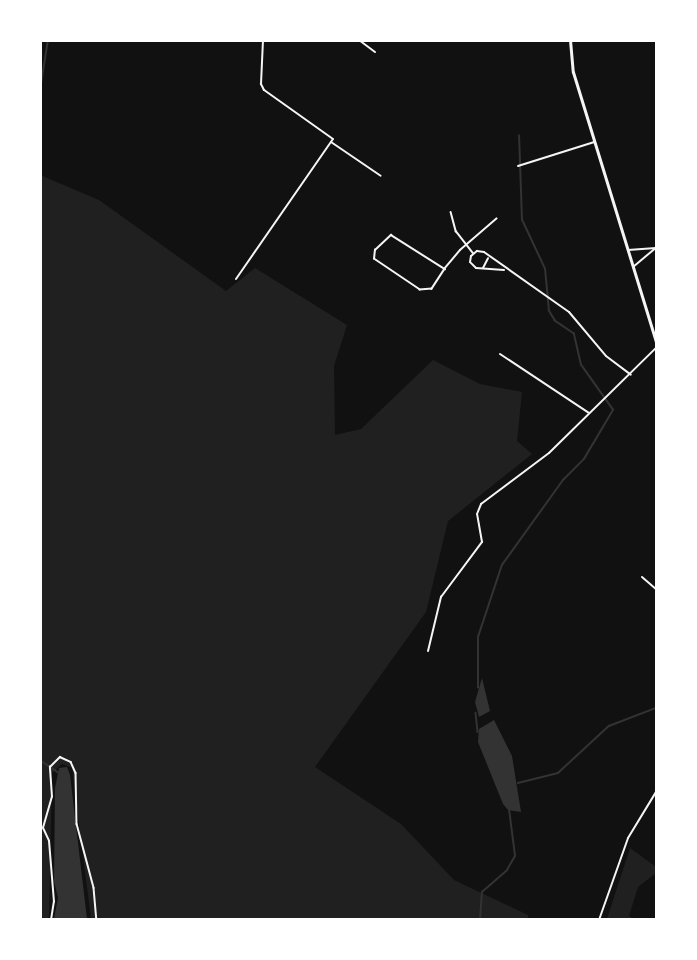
<!DOCTYPE html>
<style>
body{margin:0}
#map{position:relative;width:697px;height:960px;overflow:hidden;background:#111;font-family:Jost,sans-serif}
div>[style]{position:absolute}
.green>*{inset:0;background:#202020}
.water>*{inset:0;background:#333}
.stream>*{height:1.5px;margin:-0.75px;padding:0 0.75px;transform-origin:0.75px;border-radius:0.75px;background:#333}
.path>*{height:1.5px;margin:-0.75px;padding:0 0.75px;transform-origin:0.75px;border-radius:0.75px;background:#f5f5f5}
.service>*{height:1.5px;margin:-0.75px;padding:0 0.75px;transform-origin:0.75px;border-radius:0.75px;background:#f5f5f5}
.minor>*{height:2px;margin:-1px;padding:0 1px;transform-origin:1px;border-radius:1px;background:#f5f5f5}
.secondary>*{height:3px;margin:-1.5px;padding:0 1.5px;transform-origin:1.5px;border-radius:1.5px;background:#f5f5f5}
span{translate:-50% -50%;white-space:nowrap;text-align:center;line-height:1.15;-webkit-text-stroke:5px #fff;paint-order:stroke}
.frame{position:absolute;inset:0;border:42px solid #fff;pointer-events:none}
</style>
<div id="map">
<div class="green">
<div style="clip-path:polygon(40px 175px,99px 200px,226px 291px,255px 268px,347px 325px,334px 366px,335px 435px,361px 429px,433px 360px,480px 384px,522px 392px,517px 441px,532px 454px,448px 521px,426px 612px,315px 767px,401px 824px,454px 880px,528px 915px,528px 919px,91px 919px,72px 768px,62px 764px,52px 773px,49px 915px,48px 919px,41px 919px)"></div>
<div style="clip-path:polygon(630px 848px,656px 867px,656px 873px,638px 887px,629px 916px,634px 919px,607px 919px)"></div>
</div>
<div class="water">
<div style="clip-path:polygon(482px 678px,490px 711px,479px 717px,475px 702px)"></div>
<div style="clip-path:polygon(494px 720px,512px 756px,521px 812px,508px 810px,503px 804px,478px 742px,479px 729px)"></div>
<div style="clip-path:polygon(67px 767px,70px 775px,87px 919px,54px 919px,58px 898px,54px 881px,55px 788px,59px 768px)"></div>
</div>
<div class="stream">
<div style="left:40px;top:90px;width:51px;rotate:-80.9deg"></div>
<div style="left:478px;top:688px;width:51px;rotate:-90deg"></div>
<div style="left:478px;top:637px;width:76px;rotate:-71.6deg"></div>
<div style="left:502px;top:565px;width:105px;rotate:-54.3deg"></div>
<div style="left:563px;top:480px;width:30px;rotate:-45deg"></div>
<div style="left:584px;top:459px;width:57px;rotate:-59.4deg"></div>
<div style="left:613px;top:410px;width:55px;rotate:-125.4deg"></div>
<div style="left:581px;top:365px;width:32px;rotate:-103deg"></div>
<div style="left:574px;top:334px;width:23px;rotate:-146deg"></div>
<div style="left:555px;top:321px;width:12px;rotate:-121deg"></div>
<div style="left:549px;top:311px;width:42px;rotate:-95.4deg"></div>
<div style="left:545px;top:269px;width:54px;rotate:-115.1deg"></div>
<div style="left:522px;top:220px;width:84px;rotate:-92deg"></div>
<div style="left:476px;top:713px;width:19px;rotate:84deg"></div>
<div style="left:40px;top:760px;width:23px;rotate:34deg"></div>
<div style="left:518px;top:783px;width:41px;rotate:-14deg"></div>
<div style="left:558px;top:773px;width:69px;rotate:-42.7deg"></div>
<div style="left:609px;top:726px;width:50px;rotate:-21deg"></div>
<div style="left:480px;top:920px;width:28px;rotate:-86deg"></div>
<div style="left:482px;top:892px;width:33px;rotate:-41deg"></div>
<div style="left:507px;top:870px;width:16px;rotate:-60deg"></div>
<div style="left:515px;top:856px;width:47px;rotate:-97.3deg"></div>
</div>
<div class="path">
<div style="left:51px;top:920px;width:18px;rotate:-81deg"></div>
<div style="left:54px;top:902px;width:61px;rotate:-94.7deg"></div>
<div style="left:49px;top:841px;width:14px;rotate:-115deg"></div>
<div style="left:43px;top:828px;width:32px;rotate:-74deg"></div>
<div style="left:52px;top:797px;width:30px;rotate:-94deg"></div>
<div style="left:50px;top:767px;width:14px;rotate:-45deg"></div>
<div style="left:60px;top:757px;width:12px;rotate:24deg"></div>
<div style="left:71px;top:762px;width:12px;rotate:66deg"></div>
<div style="left:76px;top:773px;width:51px;rotate:88.9deg"></div>
<div style="left:77px;top:824px;width:66px;rotate:75.1deg"></div>
<div style="left:94px;top:888px;width:32px;rotate:85deg"></div>
</div>
<div class="service">
<div style="left:451px;top:212px;width:20px;rotate:75deg"></div>
<div style="left:456px;top:231px;width:28px;rotate:52deg"></div>
<div style="left:391px;top:235px;width:64px;rotate:32.2deg"></div>
<div style="left:445px;top:269px;width:24px;rotate:123deg"></div>
<div style="left:432px;top:289px;width:12px;rotate:175deg"></div>
<div style="left:420px;top:290px;width:55px;rotate:-146deg"></div>
<div style="left:374px;top:259px;width:9px;rotate:-84deg"></div>
<div style="left:375px;top:250px;width:22px;rotate:-43deg"></div>
<div style="left:445px;top:268px;width:23px;rotate:-50deg"></div>
<div style="left:460px;top:250px;width:48px;rotate:-40.7deg"></div>
</div>
<div class="minor">
<div style="left:359px;top:40px;width:20px;rotate:37deg"></div>
<div style="left:331px;top:142px;width:60px;rotate:34.2deg"></div>
<div style="left:518px;top:166px;width:80px;rotate:-17.5deg"></div>
<div style="left:628px;top:250px;width:28px;rotate:-4deg"></div>
<div style="left:633px;top:267px;width:30px;rotate:-40deg"></div>
<div style="left:483px;top:268px;width:11px;rotate:-63deg"></div>
<div style="left:504px;top:270px;width:28px;rotate:-176deg"></div>
<div style="left:476px;top:268px;width:8px;rotate:-135deg"></div>
<div style="left:470px;top:262px;width:6px;rotate:-81deg"></div>
<div style="left:471px;top:256px;width:8px;rotate:-40deg"></div>
<div style="left:477px;top:251px;width:7px;rotate:8deg"></div>
<div style="left:484px;top:252px;width:104px;rotate:35.2deg"></div>
<div style="left:569px;top:312px;width:57px;rotate:49.9deg"></div>
<div style="left:606px;top:356px;width:31px;rotate:37deg"></div>
<div style="left:236px;top:279px;width:170px;rotate:-55.3deg"></div>
<div style="left:333px;top:139px;width:85px;rotate:-144.6deg"></div>
<div style="left:264px;top:90px;width:7px;rotate:-117deg"></div>
<div style="left:261px;top:84px;width:44px;rotate:-87.4deg"></div>
<div style="left:500px;top:354px;width:107px;rotate:33.5deg"></div>
<div style="left:642px;top:577px;width:18px;rotate:41deg"></div>
<div style="left:428px;top:651px;width:56px;rotate:-76.5deg"></div>
<div style="left:441px;top:597px;width:69px;rotate:-53.3deg"></div>
<div style="left:482px;top:542px;width:28px;rotate:-100deg"></div>
<div style="left:477px;top:514px;width:11px;rotate:-68deg"></div>
<div style="left:481px;top:504px;width:85px;rotate:-36.9deg"></div>
<div style="left:549px;top:453px;width:150px;rotate:-44.5deg"></div>
<div style="left:599px;top:920px;width:87px;rotate:-70.5deg"></div>
<div style="left:628px;top:838px;width:54px;rotate:-58.7deg"></div>
</div>
<div class="secondary">
<div style="left:570px;top:40px;width:32px;rotate:85deg"></div>
<div style="left:573px;top:72px;width:282px;rotate:72.9deg"></div>
</div>
<div class="frame"></div>
</div>
